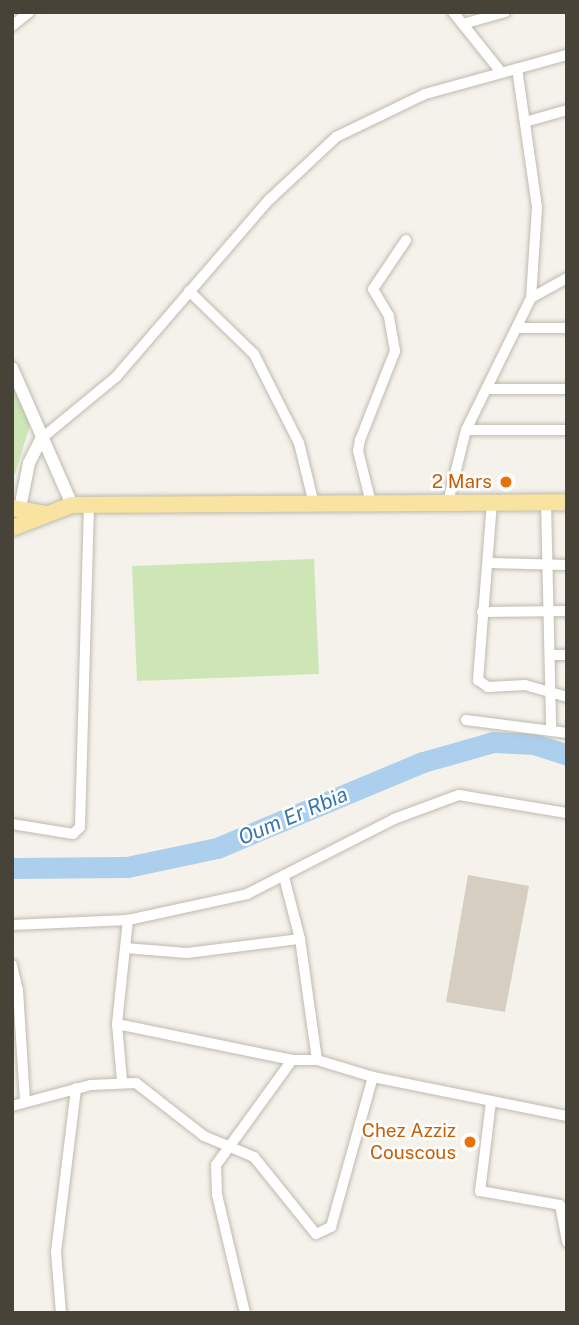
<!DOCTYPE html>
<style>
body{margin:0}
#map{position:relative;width:579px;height:1325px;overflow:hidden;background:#f4f2eb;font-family:"Public Sans",sans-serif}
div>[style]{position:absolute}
.green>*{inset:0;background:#cee6b6}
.river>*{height:21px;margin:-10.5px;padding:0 10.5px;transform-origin:10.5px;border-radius:10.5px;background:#abcfec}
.building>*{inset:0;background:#d5cec1}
.roads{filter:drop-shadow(0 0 2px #bfbaad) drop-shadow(0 0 2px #bfbaad)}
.minor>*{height:10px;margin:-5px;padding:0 5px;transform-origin:5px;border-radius:5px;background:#fff}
.tertiary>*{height:12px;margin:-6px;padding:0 6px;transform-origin:6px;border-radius:6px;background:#fff}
.primary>*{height:16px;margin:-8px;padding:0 8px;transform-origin:8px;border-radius:8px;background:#f8e3a0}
.dots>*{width:19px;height:19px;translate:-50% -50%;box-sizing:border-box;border:4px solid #fff;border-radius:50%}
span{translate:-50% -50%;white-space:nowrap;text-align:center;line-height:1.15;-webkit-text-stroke:5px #fff;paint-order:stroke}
.food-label{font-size:19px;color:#c56008}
.right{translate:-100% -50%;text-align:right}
.water-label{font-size:21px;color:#3877ae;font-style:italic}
.frame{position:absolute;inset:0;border:14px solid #484339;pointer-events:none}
</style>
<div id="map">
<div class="green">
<div style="clip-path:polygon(12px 383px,30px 425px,15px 474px,12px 474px)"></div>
<div style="clip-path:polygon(314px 559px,319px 674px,137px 681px,132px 566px)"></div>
</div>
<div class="river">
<div style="left:12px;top:868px;width:115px;rotate:-0.5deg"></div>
<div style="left:127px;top:867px;width:92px;rotate:-11.9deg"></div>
<div style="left:217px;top:848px;width:223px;rotate:-22.7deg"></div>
<div style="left:423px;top:762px;width:73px;rotate:-15.9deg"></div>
<div style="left:493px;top:742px;width:41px;rotate:2.8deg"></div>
<div style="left:534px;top:744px;width:35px;rotate:18deg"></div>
</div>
<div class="building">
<div style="clip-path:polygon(468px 875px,529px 886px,505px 1012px,446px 1002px)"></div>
</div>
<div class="roads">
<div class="minor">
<div style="left:453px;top:12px;width:77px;rotate:51.3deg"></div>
<div style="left:463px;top:24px;width:44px;rotate:-15.9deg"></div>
<div style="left:12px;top:26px;width:22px;rotate:-39deg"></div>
<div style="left:525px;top:122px;width:44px;rotate:-15.9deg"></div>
<div style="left:189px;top:291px;width:91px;rotate:44.1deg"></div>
<div style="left:254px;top:354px;width:100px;rotate:63.2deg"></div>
<div style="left:299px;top:443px;width:63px;rotate:76.2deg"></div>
<div style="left:531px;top:298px;width:41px;rotate:-29.1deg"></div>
<div style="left:520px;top:328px;width:47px"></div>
<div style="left:486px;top:389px;width:81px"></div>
<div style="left:466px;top:430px;width:101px"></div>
<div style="left:42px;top:438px;width:96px;rotate:-39.5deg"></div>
<div style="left:116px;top:377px;width:234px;rotate:-49.2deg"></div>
<div style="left:269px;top:200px;width:92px;rotate:-43.2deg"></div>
<div style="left:336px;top:137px;width:99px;rotate:-25.8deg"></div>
<div style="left:425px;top:94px;width:147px;rotate:-15.4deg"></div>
<div style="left:448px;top:502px;width:74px;rotate:-76deg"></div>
<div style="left:466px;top:430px;width:147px;rotate:-63.8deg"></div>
<div style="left:531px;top:298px;width:91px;rotate:-86.2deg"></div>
<div style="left:537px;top:207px;width:140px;rotate:-98.2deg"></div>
<div style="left:492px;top:502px;width:179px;rotate:94.5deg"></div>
<div style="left:478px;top:680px;width:12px;rotate:35deg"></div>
<div style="left:488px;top:687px;width:37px;rotate:-3deg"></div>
<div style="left:525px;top:685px;width:44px;rotate:15.9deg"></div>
<div style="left:546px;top:502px;width:229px;rotate:88.7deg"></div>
<div style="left:371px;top:503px;width:54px;rotate:-104deg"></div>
<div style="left:358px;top:451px;width:11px;rotate:-80deg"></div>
<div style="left:360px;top:440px;width:96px;rotate:-68.5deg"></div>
<div style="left:395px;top:351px;width:36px;rotate:-100deg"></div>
<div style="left:389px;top:316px;width:31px;rotate:-121deg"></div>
<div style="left:373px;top:289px;width:59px;rotate:-56deg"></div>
<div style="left:489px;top:563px;width:78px;rotate:1.5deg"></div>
<div style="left:482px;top:612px;width:85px;rotate:-0.7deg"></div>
<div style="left:551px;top:655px;width:16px"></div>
<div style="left:466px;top:720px;width:102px;rotate:7.3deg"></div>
<div style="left:12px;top:824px;width:62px;rotate:9.3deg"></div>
<div style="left:73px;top:834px;width:10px;rotate:-45deg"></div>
<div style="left:80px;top:827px;width:322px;rotate:-88.4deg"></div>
<div style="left:284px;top:877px;width:64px;rotate:75.5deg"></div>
<div style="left:300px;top:939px;width:122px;rotate:82deg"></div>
<div style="left:12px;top:925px;width:116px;rotate:-2.5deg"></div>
<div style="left:128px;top:920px;width:122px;rotate:-12.3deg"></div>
<div style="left:247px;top:894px;width:165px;rotate:-27deg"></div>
<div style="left:394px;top:819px;width:69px;rotate:-20.3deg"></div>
<div style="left:459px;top:795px;width:109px;rotate:9.5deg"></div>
<div style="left:125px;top:948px;width:62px;rotate:4.6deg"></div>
<div style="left:187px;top:953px;width:114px;rotate:-7.1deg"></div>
<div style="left:12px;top:965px;width:26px;rotate:77deg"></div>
<div style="left:18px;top:990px;width:112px;rotate:86.4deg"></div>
<div style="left:117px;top:1024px;width:179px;rotate:11.6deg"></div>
<div style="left:292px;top:1060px;width:25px"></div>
<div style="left:317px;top:1060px;width:59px;rotate:16.9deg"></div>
<div style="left:373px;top:1077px;width:198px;rotate:11.4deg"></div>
<div style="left:122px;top:1081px;width:57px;rotate:-95deg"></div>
<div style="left:117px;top:1024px;width:105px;rotate:-84deg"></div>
<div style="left:491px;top:1102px;width:90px;rotate:97deg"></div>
<div style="left:480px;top:1191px;width:81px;rotate:9.9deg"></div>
<div style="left:560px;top:1205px;width:38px;rotate:79deg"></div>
<div style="left:12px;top:1106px;width:82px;rotate:-14.9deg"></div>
<div style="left:91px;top:1085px;width:45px;rotate:-2.5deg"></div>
<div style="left:136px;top:1083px;width:86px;rotate:37.9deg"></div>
<div style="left:204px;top:1136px;width:54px;rotate:22.8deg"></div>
<div style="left:254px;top:1157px;width:99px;rotate:51.2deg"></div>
<div style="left:316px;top:1234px;width:17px;rotate:-25deg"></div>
<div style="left:331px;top:1227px;width:156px;rotate:-74.4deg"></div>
<div style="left:61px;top:1313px;width:61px;rotate:-94.7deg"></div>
<div style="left:56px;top:1252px;width:165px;rotate:-83deg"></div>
<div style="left:245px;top:1313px;width:121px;rotate:-103.3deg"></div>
<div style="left:217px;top:1195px;width:30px;rotate:-92deg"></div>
<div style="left:216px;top:1165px;width:130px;rotate:-54.1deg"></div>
</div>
<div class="tertiary">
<div style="left:12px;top:368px;width:150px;rotate:66.3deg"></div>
<div style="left:20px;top:508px;width:46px;rotate:-78.7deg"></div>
<div style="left:29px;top:463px;width:28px;rotate:-63deg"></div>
</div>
<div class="primary">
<div style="left:12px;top:508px;width:34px;rotate:10deg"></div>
<div style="left:12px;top:528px;width:64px;rotate:-21deg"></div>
<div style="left:72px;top:505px;width:495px;rotate:-0.3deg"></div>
</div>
</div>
<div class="dots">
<div style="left:506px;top:482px;background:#e8710a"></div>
<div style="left:470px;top:1142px;background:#e8710a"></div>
</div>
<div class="food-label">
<span class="right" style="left:492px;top:482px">2 Mars</span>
<span class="right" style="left:456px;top:1142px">Chez Azziz<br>Couscous</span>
</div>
<div class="water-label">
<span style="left:293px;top:816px;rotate:-23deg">Oum Er Rbia</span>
</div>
<div class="frame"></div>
</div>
